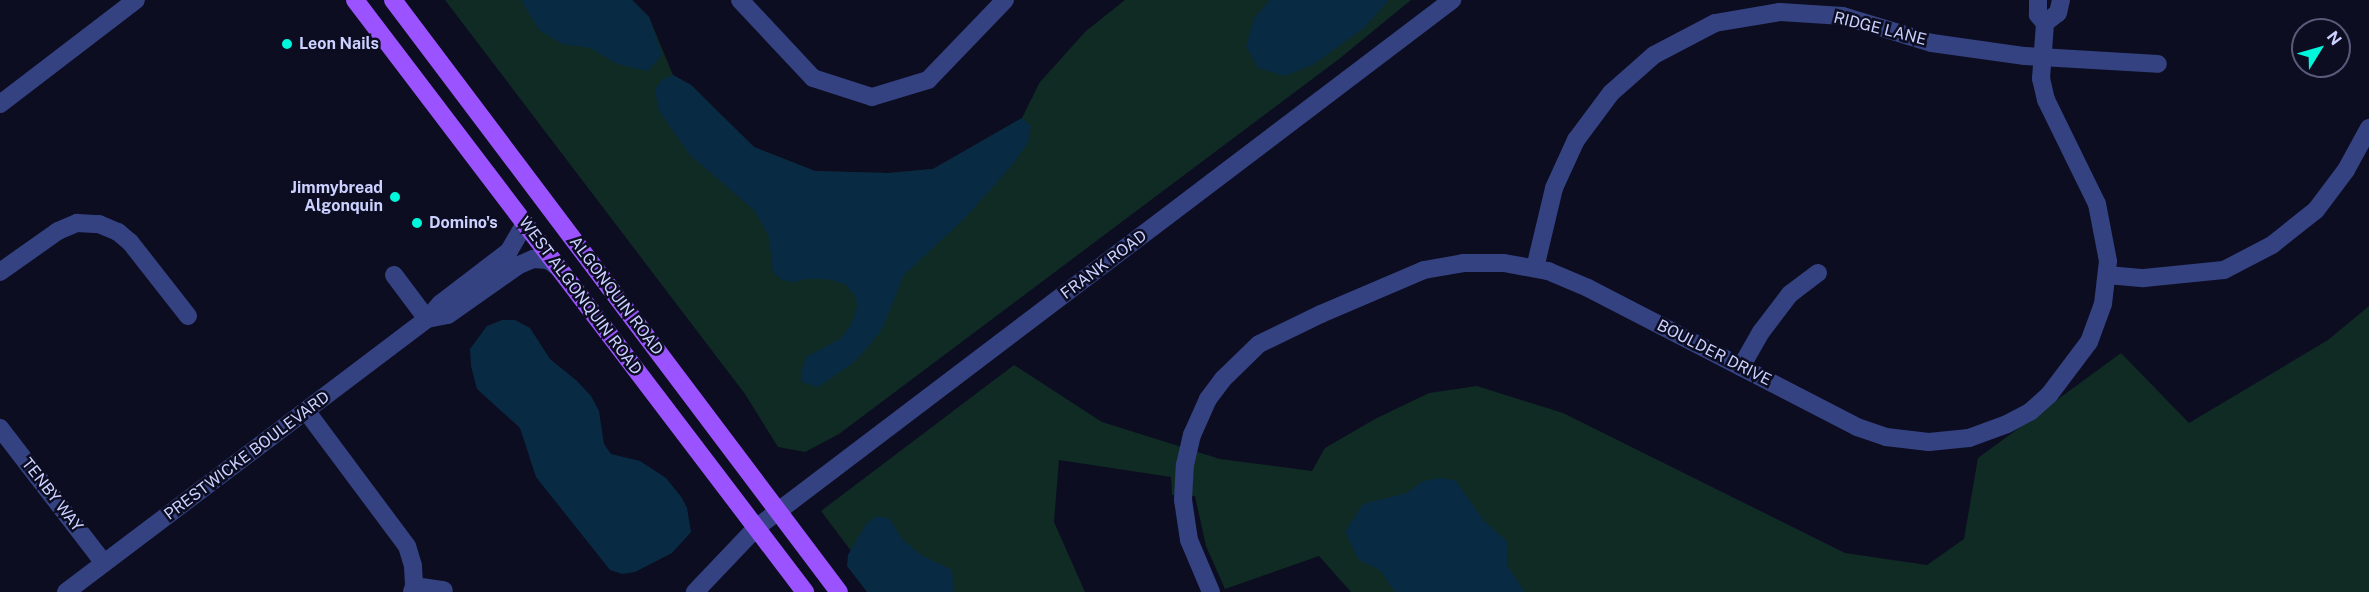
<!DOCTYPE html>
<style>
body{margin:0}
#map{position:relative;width:2369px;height:592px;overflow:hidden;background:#0c0d21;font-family:"Public Sans",sans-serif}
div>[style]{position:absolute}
.green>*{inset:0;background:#0f2b24}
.water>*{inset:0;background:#092a43}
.minor>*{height:18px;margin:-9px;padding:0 9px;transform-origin:9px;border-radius:9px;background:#354282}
.major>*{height:18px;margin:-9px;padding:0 9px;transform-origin:9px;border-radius:9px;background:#9b53ff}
.dots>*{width:16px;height:16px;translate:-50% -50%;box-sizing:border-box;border:3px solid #0c0d21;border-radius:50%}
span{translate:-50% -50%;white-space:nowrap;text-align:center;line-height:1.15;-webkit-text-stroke:5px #0c0d21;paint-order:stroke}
.street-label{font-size:16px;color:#ccd1ff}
.poi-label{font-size:16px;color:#ccd1ff;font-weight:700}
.left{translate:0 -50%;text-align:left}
.right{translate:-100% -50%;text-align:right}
.north{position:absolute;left:2291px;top:18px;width:60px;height:60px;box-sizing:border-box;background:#0c0d21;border:2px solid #595b7a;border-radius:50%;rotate:53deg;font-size:16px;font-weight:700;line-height:24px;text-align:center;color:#ccd1ff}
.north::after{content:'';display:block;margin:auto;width:21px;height:27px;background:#00f7dc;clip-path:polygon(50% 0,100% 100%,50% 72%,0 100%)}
</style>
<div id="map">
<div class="green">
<div style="clip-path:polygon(445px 0,632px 0,649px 17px,673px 75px,691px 85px,754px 147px,815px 171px,888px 173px,933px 169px,1022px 118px,1040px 82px,1086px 31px,1125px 0,1411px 0,1339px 59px,839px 434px,805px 452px,778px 447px,745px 394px)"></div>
<div style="clip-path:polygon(2369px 306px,2369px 592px,1351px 592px,1319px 556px,1225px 589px,1206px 546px,1195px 496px,1172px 495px,1171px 477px,1059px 460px,1054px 522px,1085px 592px,882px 592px,821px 511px,1014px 365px,1102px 422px,1220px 459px,1312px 471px,1325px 448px,1375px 419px,1429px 393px,1477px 386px,1563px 413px,1845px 553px,1927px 565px,1964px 539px,1978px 458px,2121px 353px,2189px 423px,2328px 340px)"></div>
</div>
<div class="water">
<div style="clip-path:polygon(521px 0,632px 0,649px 17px,662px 55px,648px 71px,617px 64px,590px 48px,562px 44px,539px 30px)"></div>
<div style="clip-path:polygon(1270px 0,1389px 0,1364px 28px,1314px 64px,1285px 76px,1258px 68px,1246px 46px,1254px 18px)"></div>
<div style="clip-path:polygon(673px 75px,691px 85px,754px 147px,815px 171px,888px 173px,933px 169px,1022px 118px,1031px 126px,1028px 143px,1013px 164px,966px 217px,904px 275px,882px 329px,868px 347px,853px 363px,818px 387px,802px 382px,802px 370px,806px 357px,840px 339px,851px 325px,857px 308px,856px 297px,845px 284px,827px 279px,805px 279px,794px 282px,782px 280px,773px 272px,769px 237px,755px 211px,690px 155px,659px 111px,655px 89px,663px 79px)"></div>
<div style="clip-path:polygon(502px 320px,515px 320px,530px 328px,550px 359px,577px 381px,591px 396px,599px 411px,604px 444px,611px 454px,640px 461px,666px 478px,682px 498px,687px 508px,691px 532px,672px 553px,635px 572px,622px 574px,610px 570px,536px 477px,520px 428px,477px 389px,471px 366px,470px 349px,487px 326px)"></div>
<div style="clip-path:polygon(1441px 478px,1456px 481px,1485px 522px,1508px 542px,1507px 565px,1525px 592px,1395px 592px,1380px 570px,1359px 560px,1345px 532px,1363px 504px,1407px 493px,1423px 481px)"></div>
<div style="clip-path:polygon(877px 516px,890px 519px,902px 539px,921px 555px,952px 570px,954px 592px,867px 592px,847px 566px,848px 555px,866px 524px)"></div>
</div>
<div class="minor">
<div style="left:740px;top:0;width:107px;rotate:46.9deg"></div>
<div style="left:813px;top:78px;width:62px;rotate:17.9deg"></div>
<div style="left:872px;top:97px;width:59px;rotate:-16.9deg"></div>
<div style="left:928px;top:80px;width:111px;rotate:-46.1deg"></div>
<div style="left:2045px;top:23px;width:16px;rotate:-38deg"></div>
<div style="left:2058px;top:13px;width:13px;rotate:-77deg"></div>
<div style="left:0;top:104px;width:171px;rotate:-37.4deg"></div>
<div style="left:1535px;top:268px;width:82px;rotate:-76.6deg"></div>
<div style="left:1554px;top:188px;width:53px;rotate:-65.4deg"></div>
<div style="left:1576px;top:140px;width:59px;rotate:-53.3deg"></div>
<div style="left:1611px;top:93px;width:57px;rotate:-41.5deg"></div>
<div style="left:1654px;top:55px;width:69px;rotate:-27.7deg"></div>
<div style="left:1715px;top:23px;width:66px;rotate:-9.6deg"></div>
<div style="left:1780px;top:12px;width:63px;rotate:3.6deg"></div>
<div style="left:1843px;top:16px;width:93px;rotate:16.9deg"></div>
<div style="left:1932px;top:43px;width:94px;rotate:8deg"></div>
<div style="left:2025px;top:56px;width:133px;rotate:3.4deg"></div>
<div style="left:0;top:272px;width:71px;rotate:-35.3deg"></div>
<div style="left:58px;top:231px;width:21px;rotate:-23deg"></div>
<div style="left:77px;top:223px;width:22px;rotate:3deg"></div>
<div style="left:99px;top:224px;width:21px;rotate:23deg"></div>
<div style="left:118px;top:232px;width:16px;rotate:40deg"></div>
<div style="left:130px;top:242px;width:94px;rotate:51.9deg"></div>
<div style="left:394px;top:275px;width:55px;rotate:53.1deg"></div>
<div style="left:2107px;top:275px;width:37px;rotate:5deg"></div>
<div style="left:2144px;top:278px;width:80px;rotate:-5.7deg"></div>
<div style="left:2224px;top:270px;width:54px;rotate:-27.5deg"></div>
<div style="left:2272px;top:245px;width:56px;rotate:-38.5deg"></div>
<div style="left:2316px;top:210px;width:50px;rotate:-53.1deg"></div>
<div style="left:2346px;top:170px;width:48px;rotate:-61.3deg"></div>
<div style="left:427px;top:319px;width:21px;rotate:-11deg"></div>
<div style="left:448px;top:315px;width:87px;rotate:-35.2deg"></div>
<div style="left:519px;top:265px;width:15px;rotate:-23deg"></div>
<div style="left:533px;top:259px;width:15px;rotate:4deg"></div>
<div style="left:548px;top:260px;width:14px;rotate:36deg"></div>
<div style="left:1741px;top:367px;width:40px;rotate:-60.3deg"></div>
<div style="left:1761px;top:332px;width:48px;rotate:-52.7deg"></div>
<div style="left:1790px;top:294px;width:35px;rotate:-37deg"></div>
<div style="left:307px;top:412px;width:167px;rotate:53.3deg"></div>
<div style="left:407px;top:546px;width:21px;rotate:73deg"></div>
<div style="left:413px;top:566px;width:20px;rotate:87deg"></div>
<div style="left:0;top:428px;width:170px;rotate:52.4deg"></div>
<div style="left:66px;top:592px;width:453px;rotate:-37.1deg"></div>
<div style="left:427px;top:319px;width:20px;rotate:-49deg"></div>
<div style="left:440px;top:304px;width:87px;rotate:-37.5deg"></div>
<div style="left:509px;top:251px;width:32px;rotate:-60deg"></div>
<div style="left:412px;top:592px;width:6px;rotate:-72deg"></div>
<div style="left:414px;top:586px;width:30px;rotate:8deg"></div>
<div style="left:695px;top:592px;width:88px;rotate:-46.4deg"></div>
<div style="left:756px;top:528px;width:874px;rotate:-37.18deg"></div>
<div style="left:1211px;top:592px;width:56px;rotate:-112.9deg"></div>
<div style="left:1189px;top:540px;width:40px;rotate:-98.5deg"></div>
<div style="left:1183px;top:500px;width:35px;rotate:-87deg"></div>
<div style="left:1185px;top:465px;width:31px;rotate:-77deg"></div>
<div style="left:1192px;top:435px;width:39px;rotate:-66deg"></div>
<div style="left:1208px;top:399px;width:25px;rotate:-53deg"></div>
<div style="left:1223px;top:379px;width:50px;rotate:-44.2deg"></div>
<div style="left:1259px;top:344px;width:69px;rotate:-25.8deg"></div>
<div style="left:1321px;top:314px;width:112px;rotate:-23.1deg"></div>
<div style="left:1424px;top:270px;width:40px;rotate:-10deg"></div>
<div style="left:1463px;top:263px;width:41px"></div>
<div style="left:1504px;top:263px;width:45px;rotate:10.3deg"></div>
<div style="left:1548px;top:271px;width:43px;rotate:23deg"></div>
<div style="left:1588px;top:288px;width:303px;rotate:27.3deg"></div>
<div style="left:1857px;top:427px;width:31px;rotate:19deg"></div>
<div style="left:1886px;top:437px;width:43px;rotate:6.6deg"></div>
<div style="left:1929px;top:442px;width:40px;rotate:-5.7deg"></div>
<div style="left:1969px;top:438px;width:40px;rotate:-20.2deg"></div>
<div style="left:2007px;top:424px;width:27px;rotate:-28deg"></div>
<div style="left:2031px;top:411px;width:24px;rotate:-42deg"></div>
<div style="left:2049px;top:395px;width:66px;rotate:-53deg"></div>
<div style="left:2089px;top:342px;width:40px;rotate:-69.8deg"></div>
<div style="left:2103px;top:304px;width:43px;rotate:-83.4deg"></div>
<div style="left:2108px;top:261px;width:58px;rotate:-100.9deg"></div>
<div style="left:2097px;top:204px;width:116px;rotate:-116.1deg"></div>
<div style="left:2046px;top:100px;width:22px;rotate:-103deg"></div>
<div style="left:2041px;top:79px;width:56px;rotate:-85.9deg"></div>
<div style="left:2045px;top:23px;width:11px;rotate:-131deg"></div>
<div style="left:2038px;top:15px;width:15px;rotate:-90deg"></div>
</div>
<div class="major">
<div style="left:355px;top:0;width:744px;rotate:52.76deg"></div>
<div style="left:393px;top:0;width:741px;rotate:53.01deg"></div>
</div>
<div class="dots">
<div style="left:287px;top:44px;background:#00f7dc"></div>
<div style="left:395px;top:197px;background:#00f7dc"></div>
<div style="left:417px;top:223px;background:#00f7dc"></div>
</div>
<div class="street-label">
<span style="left:1880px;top:29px;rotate:14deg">RIDGE LANE</span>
<span style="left:1104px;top:265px;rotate:-37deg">FRANK ROAD</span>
<span style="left:580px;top:296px;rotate:53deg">WEST ALGONQUIN ROAD</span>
<span style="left:616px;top:296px;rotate:53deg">ALGONQUIN ROAD</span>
<span style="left:1714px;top:353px;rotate:27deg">BOULDER DRIVE</span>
<span style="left:247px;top:456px;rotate:-37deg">PRESTWICKE BOULEVARD</span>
<span style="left:52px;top:495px;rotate:52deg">TENBY WAY</span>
</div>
<div class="poi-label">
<span class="left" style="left:299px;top:44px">Leon Nails</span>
<span class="right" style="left:383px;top:197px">Jimmybread<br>Algonquin</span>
<span class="left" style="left:429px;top:223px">Domino's</span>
</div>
<div class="north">N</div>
</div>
